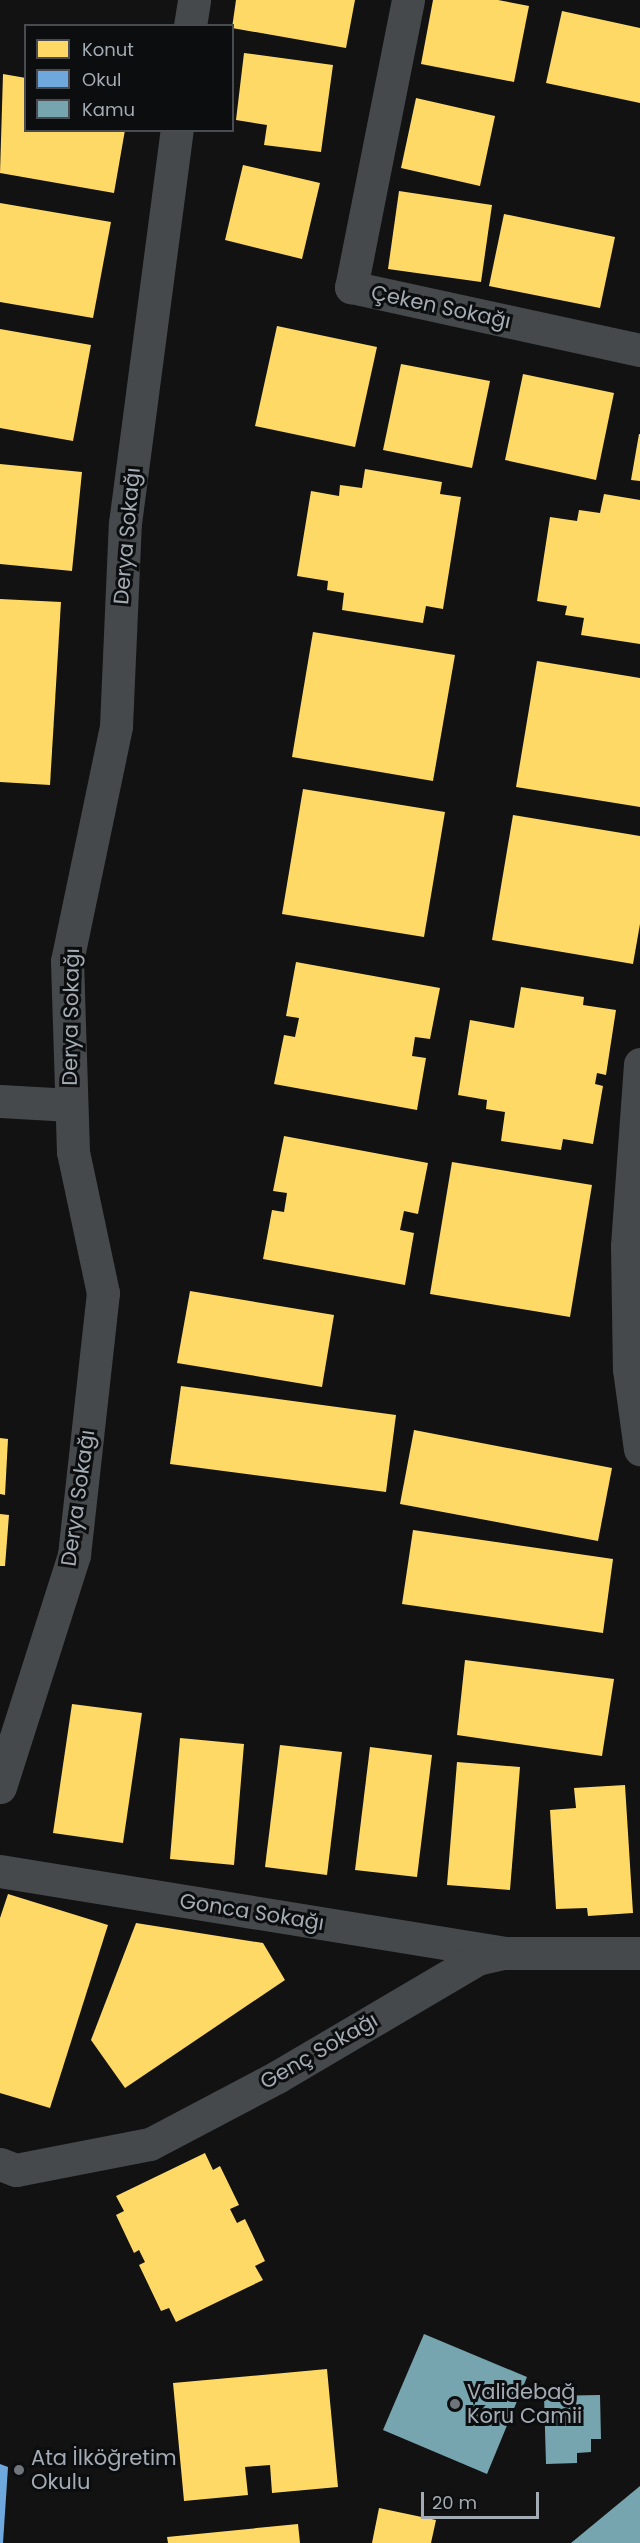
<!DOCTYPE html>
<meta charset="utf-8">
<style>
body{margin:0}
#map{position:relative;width:640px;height:2543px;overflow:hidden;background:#121212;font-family:Poppins,sans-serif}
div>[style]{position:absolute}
.homes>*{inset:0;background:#ffd966}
.schools>*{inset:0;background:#6fa8dc}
.public>*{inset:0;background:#76a5af}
.minor>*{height:33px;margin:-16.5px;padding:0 16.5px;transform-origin:16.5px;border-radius:16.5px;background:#46494b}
.dots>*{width:16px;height:16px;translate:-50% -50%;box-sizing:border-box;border:3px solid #0c0d0e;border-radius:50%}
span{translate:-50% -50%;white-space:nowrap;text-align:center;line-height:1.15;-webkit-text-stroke:6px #0c0d0e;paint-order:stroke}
.street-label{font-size:21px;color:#a3abb4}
.poi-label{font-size:21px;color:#a3abb4}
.left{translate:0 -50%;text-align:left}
.legend{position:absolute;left:24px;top:24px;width:210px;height:108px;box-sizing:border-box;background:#0c0d0e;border:2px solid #484c50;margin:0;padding:8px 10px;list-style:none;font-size:18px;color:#a3abb4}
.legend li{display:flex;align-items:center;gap:12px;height:30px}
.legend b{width:30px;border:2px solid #484c50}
.scale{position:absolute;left:421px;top:2492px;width:118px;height:27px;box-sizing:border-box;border:3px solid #a3abb4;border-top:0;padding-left:8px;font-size:18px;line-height:21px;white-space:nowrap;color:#a3abb4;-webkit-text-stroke:4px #0c0d0e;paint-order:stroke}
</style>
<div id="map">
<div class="homes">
<div style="clip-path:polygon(236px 0,355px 0,346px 48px,232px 28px)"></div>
<div style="clip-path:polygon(433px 0,498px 0,529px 6px,514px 82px,421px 64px)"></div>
<div style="clip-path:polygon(562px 11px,640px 28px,640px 103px,546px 83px)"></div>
<div style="clip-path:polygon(244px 53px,333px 65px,321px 152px,264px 145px,267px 125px,236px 120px)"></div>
<div style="clip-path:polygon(3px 74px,26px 78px,26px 130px,125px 130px,114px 193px,0 173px)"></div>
<div style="clip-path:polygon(416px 98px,495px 116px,480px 186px,401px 168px)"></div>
<div style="clip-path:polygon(243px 165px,320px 183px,302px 259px,225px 240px)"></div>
<div style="clip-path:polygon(399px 191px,492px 205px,481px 282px,388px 269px)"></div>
<div style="clip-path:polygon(0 203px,111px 222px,93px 318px,0 302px)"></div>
<div style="clip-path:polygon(504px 214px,615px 237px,600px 308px,489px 286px)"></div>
<div style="clip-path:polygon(277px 326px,377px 347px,355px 447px,255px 426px)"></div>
<div style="clip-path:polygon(0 329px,91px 345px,73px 441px,0 428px)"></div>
<div style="clip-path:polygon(401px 364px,490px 381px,472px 468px,383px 450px)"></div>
<div style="clip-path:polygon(523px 374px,614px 393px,596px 480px,505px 460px)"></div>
<div style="clip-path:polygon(639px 434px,640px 434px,640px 481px,631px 480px)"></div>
<div style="clip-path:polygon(0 464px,82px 472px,72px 571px,0 564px)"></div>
<div style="clip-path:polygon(365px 469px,442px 482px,440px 494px,461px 497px,443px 609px,426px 606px,423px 623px,342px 610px,344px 593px,327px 590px,328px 581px,297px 576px,311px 491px,339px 496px,340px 485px,362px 488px)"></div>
<div style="clip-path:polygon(604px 494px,640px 500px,640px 644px,581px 635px,584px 618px,565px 615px,567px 606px,537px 601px,550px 517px,577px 521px,579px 510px,600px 513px)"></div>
<div style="clip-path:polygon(0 599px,61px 602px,50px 785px,0 782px)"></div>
<div style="clip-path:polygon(313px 632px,455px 655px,433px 781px,292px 757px)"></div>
<div style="clip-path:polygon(537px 661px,640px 678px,640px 807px,516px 787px)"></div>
<div style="clip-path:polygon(303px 789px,445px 812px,424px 937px,282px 914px)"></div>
<div style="clip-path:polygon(513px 815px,640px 836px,640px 924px,633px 964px,492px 940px)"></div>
<div style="clip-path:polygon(296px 962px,440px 988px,430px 1039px,415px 1037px,412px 1056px,426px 1058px,417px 1110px,274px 1084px,284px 1035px,295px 1037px,299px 1018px,286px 1016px)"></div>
<div style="clip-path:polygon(521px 987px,584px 997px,583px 1005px,616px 1010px,606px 1075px,597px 1073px,595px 1084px,603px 1086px,593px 1144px,563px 1139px,561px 1150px,501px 1141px,505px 1112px,486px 1109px,487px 1100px,458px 1095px,470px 1020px,514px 1028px)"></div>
<div style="clip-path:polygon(284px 1136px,428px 1163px,418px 1214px,404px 1211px,400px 1230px,414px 1233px,405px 1285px,263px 1259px,272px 1210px,284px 1212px,287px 1193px,273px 1191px)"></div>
<div style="clip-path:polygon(452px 1162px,592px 1185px,570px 1317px,430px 1294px)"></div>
<div style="clip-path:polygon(190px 1291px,334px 1315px,322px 1387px,177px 1363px)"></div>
<div style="clip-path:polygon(181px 1386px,396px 1415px,386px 1492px,170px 1464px)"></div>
<div style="clip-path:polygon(414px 1430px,612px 1468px,598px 1541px,400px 1504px)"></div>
<div style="clip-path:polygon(0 1438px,8px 1439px,5px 1495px,0 1494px)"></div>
<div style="clip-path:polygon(0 1514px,9px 1515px,5px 1566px,0 1566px)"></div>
<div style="clip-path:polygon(413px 1530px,613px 1559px,603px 1633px,402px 1604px)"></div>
<div style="clip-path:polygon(465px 1660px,614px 1679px,602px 1756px,457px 1735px)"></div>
<div style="clip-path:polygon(72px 1704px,142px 1713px,123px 1843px,53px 1833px)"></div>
<div style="clip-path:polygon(180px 1738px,244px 1744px,234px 1865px,170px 1859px)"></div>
<div style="clip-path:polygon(280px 1745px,342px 1752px,327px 1875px,265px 1867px)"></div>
<div style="clip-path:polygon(370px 1747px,432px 1755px,417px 1877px,355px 1870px)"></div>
<div style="clip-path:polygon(457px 1762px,520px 1767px,510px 1890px,447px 1885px)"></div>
<div style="clip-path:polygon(625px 1785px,633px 1913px,588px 1916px,587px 1908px,556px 1909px,550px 1810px,576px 1808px,574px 1788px)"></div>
<div style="clip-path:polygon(8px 1894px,108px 1925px,50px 2108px,0 2093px,0 1918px)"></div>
<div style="clip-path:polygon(136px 1923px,263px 1943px,285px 1980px,125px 2088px,91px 2040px)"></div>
<div style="clip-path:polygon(205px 2153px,213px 2170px,220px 2166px,239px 2205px,230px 2209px,237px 2223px,245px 2219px,265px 2261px,255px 2266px,263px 2280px,176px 2322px,169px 2308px,161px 2311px,139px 2265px,145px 2262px,139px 2250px,134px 2253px,116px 2215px,124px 2211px,116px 2196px)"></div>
<div style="clip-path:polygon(327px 2369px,338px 2487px,272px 2493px,270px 2465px,245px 2467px,248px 2495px,184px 2501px,173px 2383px)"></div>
<div style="clip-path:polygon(379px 2508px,436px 2520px,431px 2543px,372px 2543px)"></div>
<div style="clip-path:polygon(298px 2524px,300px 2543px,168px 2543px,167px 2537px)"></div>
</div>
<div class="schools">
<div style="clip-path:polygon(0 2464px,8px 2467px,3px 2543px,0 2543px)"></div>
</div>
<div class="public">
<div style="clip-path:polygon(424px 2334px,527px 2377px,487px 2474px,383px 2430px)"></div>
<div style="clip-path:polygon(600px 2395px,601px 2439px,591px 2439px,591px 2452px,577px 2453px,577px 2463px,546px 2464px,544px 2396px)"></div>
<div style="clip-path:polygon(640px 2486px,640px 2543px,571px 2543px)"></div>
</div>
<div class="minor">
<div style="left:408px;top:0;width:293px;rotate:101.2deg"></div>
<div style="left:351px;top:287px;width:296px;rotate:12.3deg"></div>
<div style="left:190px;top:26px;width:26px;rotate:-81deg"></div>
<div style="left:640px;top:1064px;width:182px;rotate:94.1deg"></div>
<div style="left:627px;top:1246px;width:123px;rotate:89.1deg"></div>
<div style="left:629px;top:1369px;width:81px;rotate:82.2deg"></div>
<div style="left:0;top:1101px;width:71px;rotate:3.2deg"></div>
<div style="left:0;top:1787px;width:244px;rotate:-72.3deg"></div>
<div style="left:74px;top:1555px;width:264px;rotate:-83.7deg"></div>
<div style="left:103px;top:1293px;width:144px;rotate:-102deg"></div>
<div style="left:73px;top:1152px;width:191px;rotate:-91.8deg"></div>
<div style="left:67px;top:961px;width:240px;rotate:-78.2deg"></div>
<div style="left:116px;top:726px;width:203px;rotate:-87.5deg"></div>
<div style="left:125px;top:523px;width:396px;rotate:-82.5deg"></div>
<div style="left:0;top:1871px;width:506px;rotate:9.22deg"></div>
<div style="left:0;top:2164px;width:17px;rotate:21deg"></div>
<div style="left:16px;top:2170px;width:136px;rotate:-11deg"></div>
<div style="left:150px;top:2144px;width:144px;rotate:-27.8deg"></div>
<div style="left:277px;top:2077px;width:232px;rotate:-30.5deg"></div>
<div style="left:477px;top:1959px;width:28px;rotate:-13deg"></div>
<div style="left:504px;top:1953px;width:136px"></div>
</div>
<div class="dots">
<div style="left:455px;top:2404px;background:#70757b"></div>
<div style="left:19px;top:2470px;background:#70757b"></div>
</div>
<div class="street-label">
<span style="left:441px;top:307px;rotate:12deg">Çeken Sokağı</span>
<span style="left:127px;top:536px;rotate:-85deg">Derya Sokağı</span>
<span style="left:71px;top:1017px;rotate:-89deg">Derya Sokağı</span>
<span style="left:78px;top:1498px;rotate:-82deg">Derya Sokağı</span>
<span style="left:252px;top:1912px;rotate:9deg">Gonca Sokağı</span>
<span style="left:319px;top:2051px;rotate:-30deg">Genç Sokağı</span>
</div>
<div class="poi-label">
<span class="left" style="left:467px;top:2404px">Validebağ<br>Koru Camii</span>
<span class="left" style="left:31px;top:2470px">Ata İlköğretim<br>Okulu</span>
</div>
<ul class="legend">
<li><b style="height:16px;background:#ffd966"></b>Konut</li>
<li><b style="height:16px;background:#6fa8dc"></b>Okul</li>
<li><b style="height:16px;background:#76a5af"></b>Kamu</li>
</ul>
<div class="scale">20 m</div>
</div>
